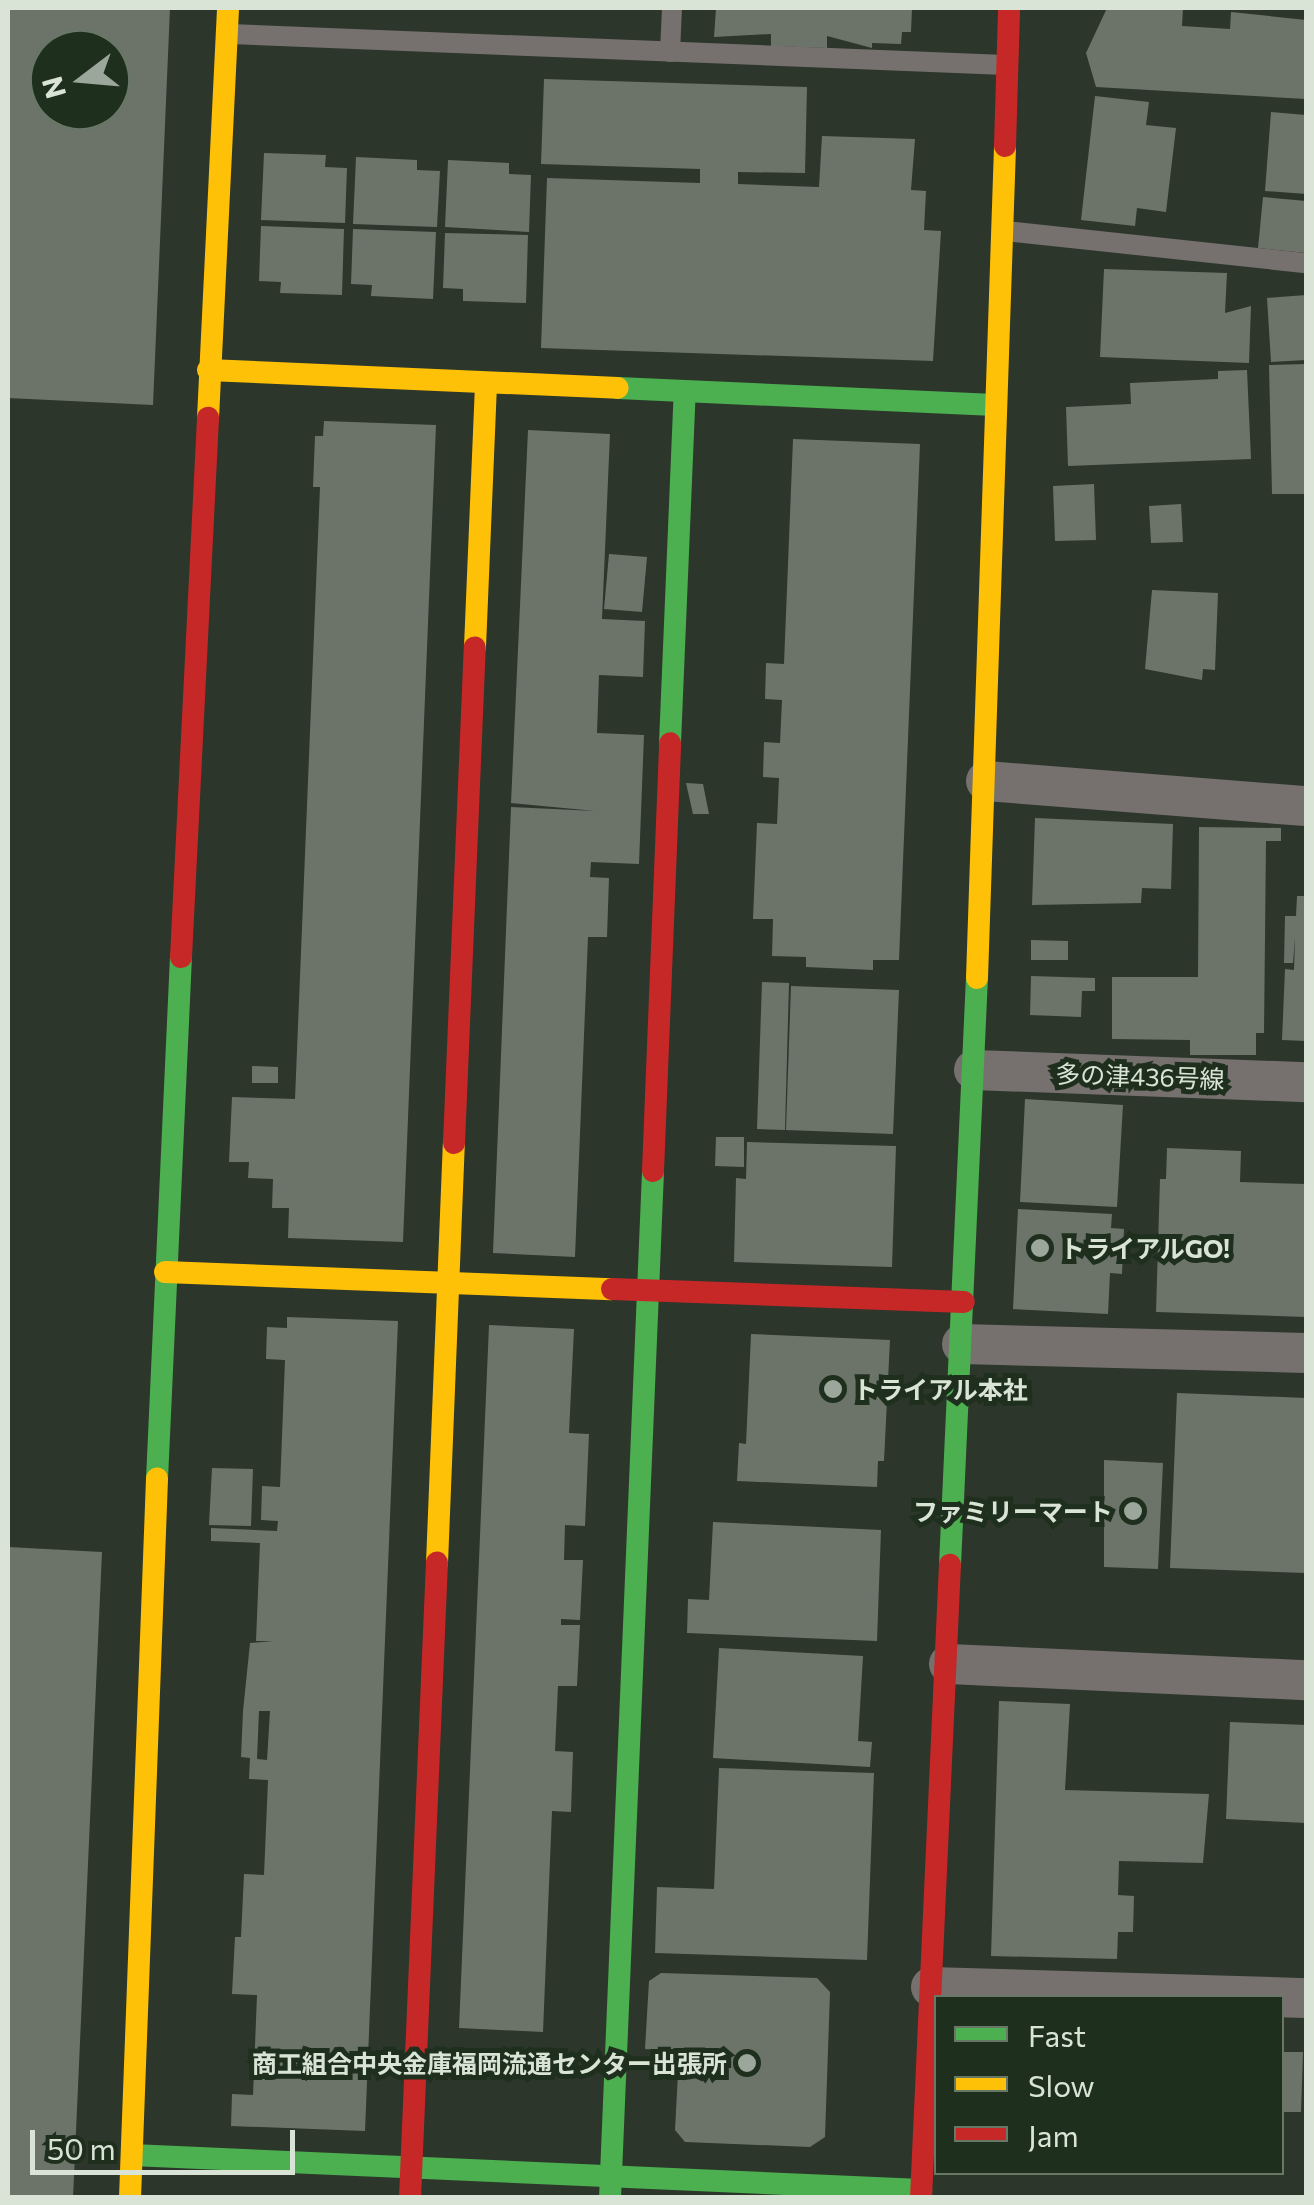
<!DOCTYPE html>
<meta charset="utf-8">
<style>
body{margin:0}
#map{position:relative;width:1314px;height:2205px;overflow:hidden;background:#2c362b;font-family:Commissioner,"Noto Sans JP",sans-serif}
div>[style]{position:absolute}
.building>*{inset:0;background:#6c746a}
.lane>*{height:20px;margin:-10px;padding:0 10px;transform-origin:10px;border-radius:10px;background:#76706e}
.street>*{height:40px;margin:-20px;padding:0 20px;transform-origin:20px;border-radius:20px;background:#76706e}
.fast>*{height:22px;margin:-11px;padding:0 11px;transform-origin:11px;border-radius:11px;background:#4caf50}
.slow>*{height:22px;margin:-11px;padding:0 11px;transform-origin:11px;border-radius:11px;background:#ffc107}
.jam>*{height:22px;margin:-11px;padding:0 11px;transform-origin:11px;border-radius:11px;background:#c62828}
.dots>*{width:28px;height:28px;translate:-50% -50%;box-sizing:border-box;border:5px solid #1f2f1d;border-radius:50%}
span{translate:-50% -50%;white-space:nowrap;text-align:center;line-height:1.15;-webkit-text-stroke:10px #1f2f1d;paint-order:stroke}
.street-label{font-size:25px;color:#d9e4d7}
.poi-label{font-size:25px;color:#d9e4d7;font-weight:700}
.left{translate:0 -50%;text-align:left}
.right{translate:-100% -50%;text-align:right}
.frame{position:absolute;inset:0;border:10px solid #d9e4d7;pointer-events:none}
.legend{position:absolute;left:934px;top:1995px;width:350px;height:180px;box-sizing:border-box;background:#1f2f1d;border:2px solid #697767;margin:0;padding:12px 18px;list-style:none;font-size:30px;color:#d9e4d7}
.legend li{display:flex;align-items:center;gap:20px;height:50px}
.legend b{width:50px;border:2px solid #697767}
.north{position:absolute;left:30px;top:30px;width:100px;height:100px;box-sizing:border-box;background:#1f2f1d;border:2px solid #697767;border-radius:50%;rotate:254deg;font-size:28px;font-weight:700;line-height:40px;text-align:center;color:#d9e4d7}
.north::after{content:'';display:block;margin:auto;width:35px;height:45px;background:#9ca79b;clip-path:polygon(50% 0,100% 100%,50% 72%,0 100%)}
.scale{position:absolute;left:30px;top:2130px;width:265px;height:45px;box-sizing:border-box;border:5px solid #d9e4d7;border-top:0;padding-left:12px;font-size:30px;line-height:35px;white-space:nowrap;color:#d9e4d7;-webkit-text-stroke:8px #1f2f1d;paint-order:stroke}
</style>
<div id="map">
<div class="building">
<div style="clip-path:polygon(evenodd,8px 8px,170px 8px,153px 405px,8px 398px,8px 8px,50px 50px,110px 50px,110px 110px,50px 110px,50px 50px)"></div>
<div style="clip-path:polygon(716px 8px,912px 8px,911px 32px,902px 32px,901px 44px,872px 43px,872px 48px,827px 36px,827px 48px,771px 46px,771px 34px,714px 37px)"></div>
<div style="clip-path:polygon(1107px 8px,1183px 8px,1182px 26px,1230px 29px,1231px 12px,1306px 20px,1306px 99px,1096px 87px,1086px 53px)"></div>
<div style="clip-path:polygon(544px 79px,807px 87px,805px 173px,738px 172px,738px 184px,819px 187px,822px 136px,915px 139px,911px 190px,926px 191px,924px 230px,941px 231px,933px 361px,541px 348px,547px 178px,700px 183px,700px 169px,541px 164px)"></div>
<div style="clip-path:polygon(1095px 96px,1149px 102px,1146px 125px,1176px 128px,1166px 212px,1137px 208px,1135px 226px,1081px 220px)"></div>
<div style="clip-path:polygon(1271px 112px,1306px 115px,1306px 194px,1265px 191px)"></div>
<div style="clip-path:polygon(264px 153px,326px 155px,325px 167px,347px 168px,345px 223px,261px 220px)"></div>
<div style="clip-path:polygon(356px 157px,417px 160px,417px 170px,440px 171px,437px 227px,353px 224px)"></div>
<div style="clip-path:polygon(448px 160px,509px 163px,509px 174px,531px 175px,529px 232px,445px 227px)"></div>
<div style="clip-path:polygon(1263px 197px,1306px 201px,1306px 253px,1258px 248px)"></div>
<div style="clip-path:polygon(261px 226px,344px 229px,342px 295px,280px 293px,281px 282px,259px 281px)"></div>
<div style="clip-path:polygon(353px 229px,436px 232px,433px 299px,371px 296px,372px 285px,351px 284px)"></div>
<div style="clip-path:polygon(445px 233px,528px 235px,526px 303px,463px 301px,463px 289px,443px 288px)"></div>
<div style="clip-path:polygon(1104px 269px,1227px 273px,1225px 313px,1251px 306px,1249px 363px,1100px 357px)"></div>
<div style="clip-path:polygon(1306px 295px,1306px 360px,1271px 362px,1267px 298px)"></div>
<div style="clip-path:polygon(1306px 364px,1306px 494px,1272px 494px,1269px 365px)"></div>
<div style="clip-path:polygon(1247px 370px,1251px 459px,1068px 466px,1066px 407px,1131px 404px,1130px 383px,1218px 379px,1218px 371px)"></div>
<div style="clip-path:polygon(324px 421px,436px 425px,403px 1242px,288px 1238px,289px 1208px,272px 1208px,273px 1179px,248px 1178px,249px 1162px,229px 1162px,232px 1097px,295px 1099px,320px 487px,313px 487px,315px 436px,323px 436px)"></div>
<div style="clip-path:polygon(528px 430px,610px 434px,602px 619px,645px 621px,643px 677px,599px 675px,597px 733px,644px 735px,639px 864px,591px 862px,590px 877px,609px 878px,607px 937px,588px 937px,575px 1257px,493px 1253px,511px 807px,595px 811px,511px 803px)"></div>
<div style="clip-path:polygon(793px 439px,920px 444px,899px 960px,873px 960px,873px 970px,806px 967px,806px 957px,772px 956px,773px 919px,753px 919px,757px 823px,777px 824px,779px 778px,763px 777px,764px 742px,780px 743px,782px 700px,765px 699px,766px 663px,784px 664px)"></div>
<div style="clip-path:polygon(1094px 484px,1096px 540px,1055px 541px,1053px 486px)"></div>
<div style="clip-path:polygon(1181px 504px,1183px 542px,1151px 543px,1149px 506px)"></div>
<div style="clip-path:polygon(609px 554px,647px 557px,642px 612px,604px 609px)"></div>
<div style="clip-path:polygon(1152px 590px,1218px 593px,1215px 670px,1203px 669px,1202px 680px,1145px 669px)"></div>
<div style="clip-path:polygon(686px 783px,703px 784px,709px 814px,693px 814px)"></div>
<div style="clip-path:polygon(1035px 818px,1173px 824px,1171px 889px,1142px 888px,1141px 903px,1032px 905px)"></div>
<div style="clip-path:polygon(1199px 827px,1281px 828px,1281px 841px,1266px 841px,1264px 1033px,1256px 1033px,1256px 1055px,1190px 1055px,1190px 1040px,1112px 1039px,1112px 977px,1198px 977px)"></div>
<div style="clip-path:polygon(1297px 896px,1306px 896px,1306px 1041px,1282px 1040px,1285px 969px,1294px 970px,1295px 937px,1293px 963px,1284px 963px,1285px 916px,1296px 916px)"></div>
<div style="clip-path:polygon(1031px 940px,1068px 941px,1068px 960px,1031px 960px)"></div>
<div style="clip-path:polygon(1031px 976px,1095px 978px,1095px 991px,1082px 991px,1081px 1017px,1030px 1015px)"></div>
<div style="clip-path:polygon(762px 982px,789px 983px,785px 1130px,757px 1129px)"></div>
<div style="clip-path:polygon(791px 986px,899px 990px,893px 1134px,786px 1130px)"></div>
<div style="clip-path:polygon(252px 1066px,278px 1067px,278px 1083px,252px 1083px)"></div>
<div style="clip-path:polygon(1025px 1099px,1123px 1105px,1117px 1207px,1020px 1202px)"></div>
<div style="clip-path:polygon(716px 1137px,744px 1137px,744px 1167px,715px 1166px)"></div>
<div style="clip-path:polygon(747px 1142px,896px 1146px,892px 1267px,734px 1262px,736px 1178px,746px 1179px)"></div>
<div style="clip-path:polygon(1167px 1148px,1241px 1151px,1240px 1182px,1306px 1184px,1306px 1317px,1156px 1312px,1160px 1179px,1166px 1179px)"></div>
<div style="clip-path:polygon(1018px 1209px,1112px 1214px,1111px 1228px,1124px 1229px,1122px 1274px,1110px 1273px,1108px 1314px,1013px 1309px)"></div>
<div style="clip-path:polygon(evenodd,287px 1317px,398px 1321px,365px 2131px,231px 2126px,232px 2094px,253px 2095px,257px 1995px,232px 1994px,235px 1937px,241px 1937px,244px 1874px,264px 1875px,268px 1780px,249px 1779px,250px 1758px,241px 1757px,243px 1711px,250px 1643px,273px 1641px,256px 1641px,260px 1543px,211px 1541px,211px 1528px,277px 1531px,278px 1521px,261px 1520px,262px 1486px,280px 1487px,285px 1360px,266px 1359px,267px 1327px,287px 1328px,287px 1317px,259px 1711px,270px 1711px,267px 1760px,257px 1759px,259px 1711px)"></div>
<div style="clip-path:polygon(489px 1325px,574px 1329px,569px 1433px,589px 1434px,585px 1526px,565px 1525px,564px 1560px,583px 1560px,580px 1620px,561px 1619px,561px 1625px,580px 1625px,577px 1686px,558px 1686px,555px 1751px,573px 1752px,571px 1812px,552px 1811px,543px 2032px,459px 2028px)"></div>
<div style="clip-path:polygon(751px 1334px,890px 1340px,884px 1461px,878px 1461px,877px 1487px,737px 1481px,739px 1443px,746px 1444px)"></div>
<div style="clip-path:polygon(1177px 1393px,1306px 1398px,1306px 1573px,1170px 1568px)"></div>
<div style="clip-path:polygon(1104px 1460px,1163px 1463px,1158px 1569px,1104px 1567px)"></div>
<div style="clip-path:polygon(212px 1468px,253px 1469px,251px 1526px,209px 1525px)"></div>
<div style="clip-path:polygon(713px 1522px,881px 1530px,877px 1641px,687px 1633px,688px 1599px,709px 1600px)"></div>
<div style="clip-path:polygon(8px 1547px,102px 1552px,73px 2198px,8px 2198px)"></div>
<div style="clip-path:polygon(719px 1648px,863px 1656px,858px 1741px,872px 1742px,870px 1767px,713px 1758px)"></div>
<div style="clip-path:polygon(999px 1701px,1070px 1704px,1065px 1790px,1209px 1794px,1203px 1863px,1119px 1861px,1118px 1895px,1134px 1896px,1133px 1932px,1118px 1932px,1117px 1959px,991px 1956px)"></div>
<div style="clip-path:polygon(1230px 1722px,1306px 1725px,1306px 1823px,1226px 1819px)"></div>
<div style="clip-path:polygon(719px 1768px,874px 1773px,867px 1960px,655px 1953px,657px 1887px,714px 1889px)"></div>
<div style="clip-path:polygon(661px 1973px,817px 1978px,830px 1992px,825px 2137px,810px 2147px,685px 2142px,675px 2130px,678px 2073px,665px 2072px,666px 2050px,645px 2049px,649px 1981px)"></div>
<div style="clip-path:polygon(1282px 2052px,1303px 2052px,1301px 2112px,1282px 2112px)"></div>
</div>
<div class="lane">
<div style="left:230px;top:34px;width:776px;rotate:2.29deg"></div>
<div style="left:670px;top:52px;width:44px;rotate:-87.4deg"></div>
<div style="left:1005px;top:231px;width:303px;rotate:6.1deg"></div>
</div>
<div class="street">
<div style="left:986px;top:781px;width:321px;rotate:4.5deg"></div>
<div style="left:974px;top:1070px;width:332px;rotate:2.1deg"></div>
<div style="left:962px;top:1344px;width:344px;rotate:1.5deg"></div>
<div style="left:949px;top:1664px;width:357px;rotate:2.6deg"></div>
<div style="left:931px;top:1987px;width:375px;rotate:1.7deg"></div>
</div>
<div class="fast">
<div style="left:618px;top:388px;width:377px;rotate:2.6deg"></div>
<div style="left:670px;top:743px;width:351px;rotate:-87.6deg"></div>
<div style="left:157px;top:1479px;width:523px;rotate:-87.37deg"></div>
<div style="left:950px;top:1565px;width:588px;rotate:-87.37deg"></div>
<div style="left:132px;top:2155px;width:790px;rotate:2.54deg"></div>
<div style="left:610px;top:2198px;width:1028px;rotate:-87.6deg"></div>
</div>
<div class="slow">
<div style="left:208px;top:370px;width:410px;rotate:2.5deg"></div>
<div style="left:208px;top:418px;width:410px;rotate:-87.2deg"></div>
<div style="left:475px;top:647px;width:261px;rotate:-87.6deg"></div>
<div style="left:977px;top:978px;width:832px;rotate:-88.07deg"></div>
<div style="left:165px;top:1272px;width:447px;rotate:2.2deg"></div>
<div style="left:437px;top:1563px;width:420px;rotate:-87.7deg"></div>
<div style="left:130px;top:2198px;width:720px;rotate:-87.85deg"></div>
</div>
<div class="jam">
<div style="left:1005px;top:146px;width:138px;rotate:-88.3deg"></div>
<div style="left:181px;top:957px;width:540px;rotate:-87.13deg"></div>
<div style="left:454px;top:1143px;width:496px;rotate:-87.6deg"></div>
<div style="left:653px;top:1171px;width:428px;rotate:-87.7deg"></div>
<div style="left:612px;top:1289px;width:352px;rotate:2.1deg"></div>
<div style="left:410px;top:2198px;width:636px;rotate:-87.57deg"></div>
<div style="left:921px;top:2198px;width:634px;rotate:-87.38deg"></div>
</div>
<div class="dots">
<div style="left:1040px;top:1248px;background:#9ca79b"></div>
<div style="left:833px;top:1389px;background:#9ca79b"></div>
<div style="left:1133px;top:1511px;background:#9ca79b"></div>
<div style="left:747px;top:2063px;background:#9ca79b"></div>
</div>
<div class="street-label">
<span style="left:1140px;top:1076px;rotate:2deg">多の津436号線</span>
</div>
<div class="poi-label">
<span class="left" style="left:1060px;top:1248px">トライアルGO!</span>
<span class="left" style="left:853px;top:1389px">トライアル本社</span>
<span class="right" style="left:1113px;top:1511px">ファミリーマート</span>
<span class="right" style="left:727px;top:2063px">商工組合中央金庫福岡流通センター出張所</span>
</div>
<div class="frame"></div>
<ul class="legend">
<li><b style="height:12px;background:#4caf50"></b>Fast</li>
<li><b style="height:12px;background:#ffc107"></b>Slow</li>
<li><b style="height:12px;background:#c62828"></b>Jam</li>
</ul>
<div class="north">N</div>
<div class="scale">50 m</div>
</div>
